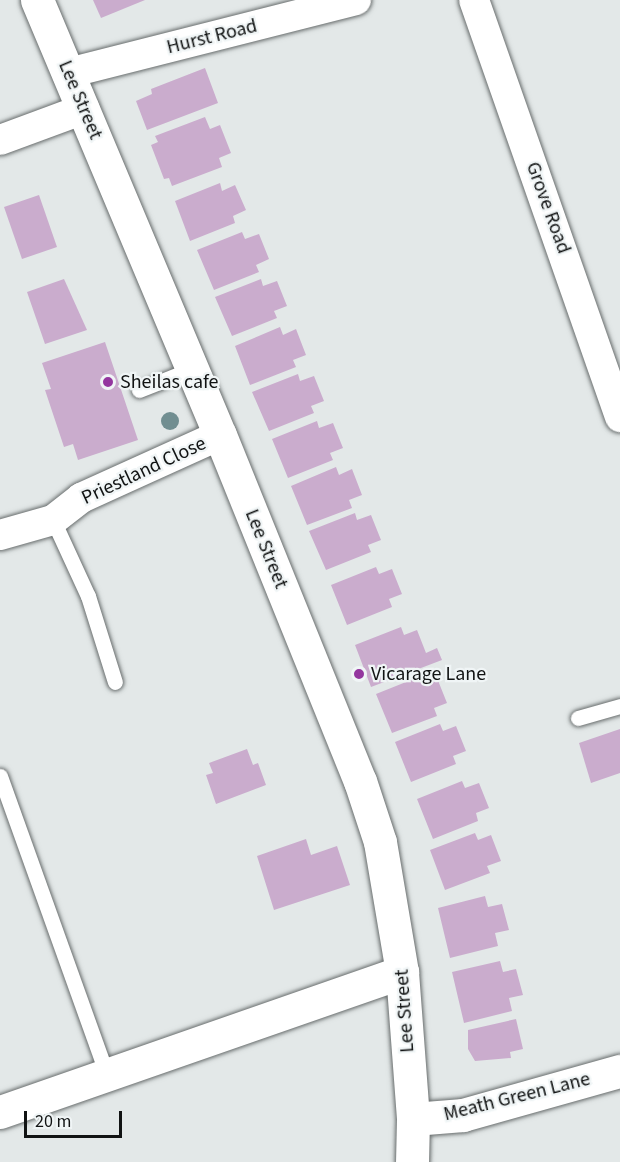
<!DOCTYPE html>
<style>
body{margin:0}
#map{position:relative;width:620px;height:1162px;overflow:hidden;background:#e3e8e8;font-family:"Source Sans 3",sans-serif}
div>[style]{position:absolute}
.building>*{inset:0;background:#caaccd}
.roads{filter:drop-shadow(0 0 2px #686d6d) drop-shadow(0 0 2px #686d6d)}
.service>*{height:15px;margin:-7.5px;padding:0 7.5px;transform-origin:7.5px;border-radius:7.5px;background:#fff}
.minor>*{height:30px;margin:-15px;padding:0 15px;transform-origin:15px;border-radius:15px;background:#fff}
.tertiary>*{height:33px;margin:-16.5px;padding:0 16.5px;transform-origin:16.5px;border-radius:16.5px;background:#fff}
.trees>*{width:18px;height:18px;margin:-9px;border-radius:50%;background:#718e91}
.dots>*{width:16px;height:16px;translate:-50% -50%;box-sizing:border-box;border:3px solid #f0f5f6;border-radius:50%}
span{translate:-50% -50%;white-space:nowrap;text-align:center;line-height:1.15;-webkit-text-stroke:4.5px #f0f5f6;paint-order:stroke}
.street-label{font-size:20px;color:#111313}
.poi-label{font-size:20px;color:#111313}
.left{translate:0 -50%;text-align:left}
.scale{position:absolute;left:24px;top:1111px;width:98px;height:27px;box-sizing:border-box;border:3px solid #111313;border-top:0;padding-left:8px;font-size:18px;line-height:21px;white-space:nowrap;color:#111313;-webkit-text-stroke:4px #f0f5f6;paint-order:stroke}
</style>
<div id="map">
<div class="building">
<div style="clip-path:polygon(93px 0,145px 0,101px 18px)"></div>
<div style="clip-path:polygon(205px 68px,218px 103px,147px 130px,136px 101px,152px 94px,151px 89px)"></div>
<div style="clip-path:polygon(205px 117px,210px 129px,220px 125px,231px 153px,219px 158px,222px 167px,172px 186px,169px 178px,164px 179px,151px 145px,158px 142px,155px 136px)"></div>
<div style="clip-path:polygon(220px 183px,222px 191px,235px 185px,246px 210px,233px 216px,235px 223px,190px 241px,175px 201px)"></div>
<div style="clip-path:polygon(39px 195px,57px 247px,22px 259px,4px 207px)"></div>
<div style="clip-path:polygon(242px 232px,245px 239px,259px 234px,269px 259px,256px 265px,259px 272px,214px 290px,197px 250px)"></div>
<div style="clip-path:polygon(64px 279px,87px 330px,45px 344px,27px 292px)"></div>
<div style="clip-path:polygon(261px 279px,263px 286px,277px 281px,287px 306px,274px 311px,277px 318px,232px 336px,215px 297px)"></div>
<div style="clip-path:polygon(280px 327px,283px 335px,296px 329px,306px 355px,293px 360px,296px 367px,250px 385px,235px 346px)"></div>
<div style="clip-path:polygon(105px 342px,138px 440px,78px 460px,73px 444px,64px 447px,45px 390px,51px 389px,42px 363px)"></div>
<div style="clip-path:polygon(298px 374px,300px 381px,314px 376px,324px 401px,311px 406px,314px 413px,269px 431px,252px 392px)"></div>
<div style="clip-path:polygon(317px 421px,319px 428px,333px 423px,343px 448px,330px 453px,333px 460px,288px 478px,272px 439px)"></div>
<div style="clip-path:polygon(336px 467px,339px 475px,352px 469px,362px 495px,349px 500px,352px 508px,307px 525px,291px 486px)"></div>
<div style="clip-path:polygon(355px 513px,357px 520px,371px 515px,381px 540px,368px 545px,371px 552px,326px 570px,309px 531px)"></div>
<div style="clip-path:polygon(376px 567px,379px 574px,392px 569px,402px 594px,389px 599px,392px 607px,347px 625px,331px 585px)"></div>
<div style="clip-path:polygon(401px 627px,404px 635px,417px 630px,426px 653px,437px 648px,442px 660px,371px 687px,355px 645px)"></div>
<div style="clip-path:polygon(421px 676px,423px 683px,437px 678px,447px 703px,434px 708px,437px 716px,392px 733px,376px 694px)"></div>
<div style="clip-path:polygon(440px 724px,443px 731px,456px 726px,466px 751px,453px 756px,456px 764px,411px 782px,395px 742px)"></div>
<div style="clip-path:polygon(620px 729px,620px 773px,591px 783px,579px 743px)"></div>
<div style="clip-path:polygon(247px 749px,253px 765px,258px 763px,266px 785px,216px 804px,206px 775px,213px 773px,209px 763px)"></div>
<div style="clip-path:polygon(462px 781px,465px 788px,479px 783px,489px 808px,476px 813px,478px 821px,433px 839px,417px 799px)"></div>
<div style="clip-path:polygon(475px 833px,478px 840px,491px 835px,501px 861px,487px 866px,490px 873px,445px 890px,430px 850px)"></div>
<div style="clip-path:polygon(306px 839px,311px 855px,337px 846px,350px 885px,274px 910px,257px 856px)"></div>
<div style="clip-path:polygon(485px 896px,488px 907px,502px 904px,509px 930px,495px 933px,498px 946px,450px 958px,438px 908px)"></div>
<div style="clip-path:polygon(500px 961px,503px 972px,516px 969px,523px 995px,509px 998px,512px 1011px,464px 1023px,452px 972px)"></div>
<div style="clip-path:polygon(516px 1019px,523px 1049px,510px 1052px,511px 1058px,475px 1061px,468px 1049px,468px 1030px)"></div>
</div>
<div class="roads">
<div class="service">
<div style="left:139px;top:390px;width:57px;rotate:-21.6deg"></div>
<div style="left:53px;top:520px;width:84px;rotate:65.3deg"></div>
<div style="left:88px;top:596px;width:90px;rotate:72.6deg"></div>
<div style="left:578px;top:718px;width:44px;rotate:-15.9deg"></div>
<div style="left:0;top:776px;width:318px;rotate:70.3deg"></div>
</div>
<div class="minor">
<div style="left:474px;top:0;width:442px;rotate:70.7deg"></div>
<div style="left:68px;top:73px;width:297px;rotate:-14.2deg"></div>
<div style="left:0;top:140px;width:90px;rotate:-20.3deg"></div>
<div style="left:0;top:535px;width:55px;rotate:-15.8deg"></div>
<div style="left:53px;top:520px;width:36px;rotate:-38deg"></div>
<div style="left:81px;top:498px;width:153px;rotate:-24.4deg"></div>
</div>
<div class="tertiary">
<div style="left:37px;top:0;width:472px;rotate:67.2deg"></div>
<div style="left:220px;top:435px;width:373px;rotate:68deg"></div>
<div style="left:360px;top:781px;width:64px;rotate:71.8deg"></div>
<div style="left:380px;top:842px;width:132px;rotate:80.4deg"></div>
<div style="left:402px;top:972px;width:147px;rotate:85.7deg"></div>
<div style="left:413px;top:1119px;width:43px;rotate:91.3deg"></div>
<div style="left:0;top:1112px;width:426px;rotate:-19.2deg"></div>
<div style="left:413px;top:1119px;width:50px;rotate:-4.6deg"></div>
<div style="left:463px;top:1115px;width:163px;rotate:-15.7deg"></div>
</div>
</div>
<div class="trees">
<div style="left:170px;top:421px"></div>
</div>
<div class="dots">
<div style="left:108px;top:382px;background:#94369f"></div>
<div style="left:359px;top:674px;background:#94369f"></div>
</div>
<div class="street-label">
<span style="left:212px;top:37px;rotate:-14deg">Hurst Road</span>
<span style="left:80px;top:100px;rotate:67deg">Lee Street</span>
<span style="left:548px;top:208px;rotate:70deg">Grove Road</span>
<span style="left:144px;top:471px;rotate:-25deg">Priestland Close</span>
<span style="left:266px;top:549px;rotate:68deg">Lee Street</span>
<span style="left:405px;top:1011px;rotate:-94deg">Lee Street</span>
<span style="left:517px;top:1097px;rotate:-14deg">Meath Green Lane</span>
</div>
<div class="poi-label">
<span class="left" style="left:120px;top:382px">Sheilas cafe</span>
<span class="left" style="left:371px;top:674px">Vicarage Lane</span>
</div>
<div class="scale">20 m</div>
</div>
